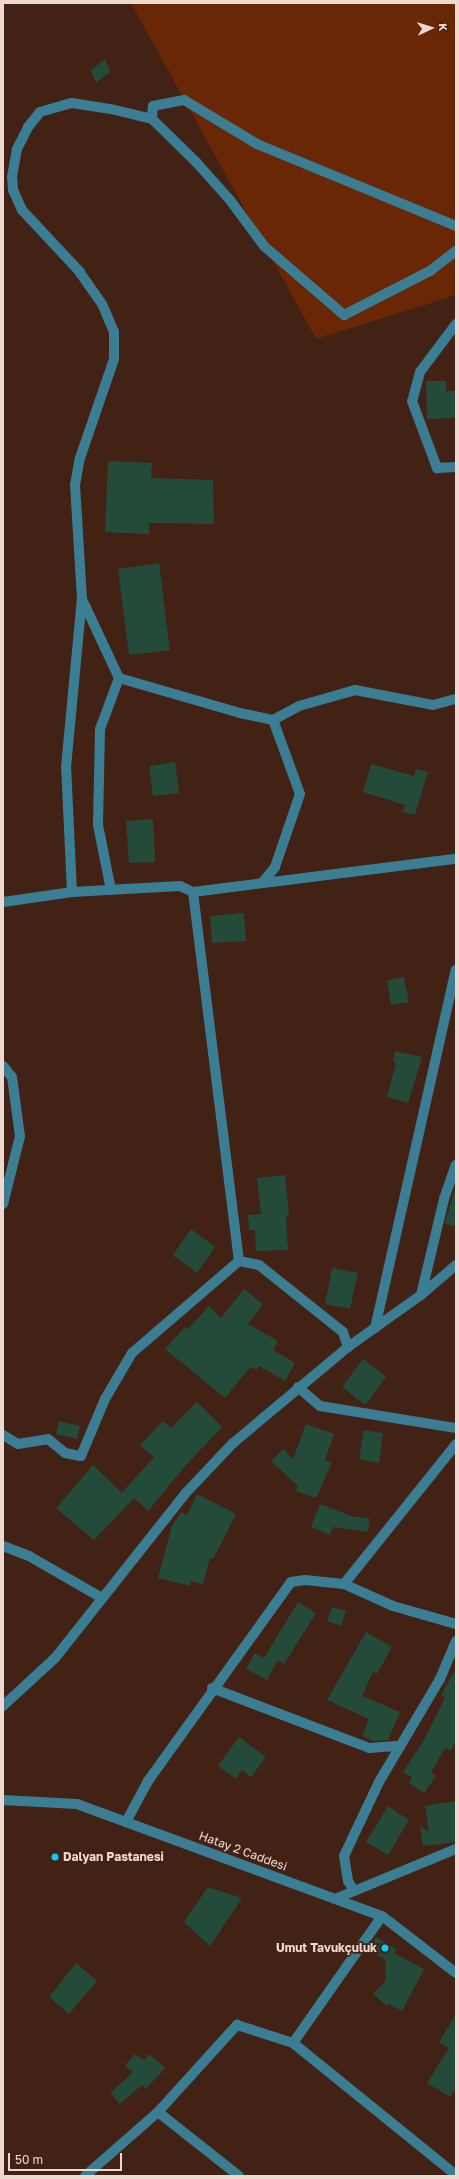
<!DOCTYPE html>
<meta charset="utf-8">
<style>
body{margin:0}
#map{position:relative;width:459px;height:2179px;overflow:hidden;background:#422215;font-family:"Golos Text",sans-serif}
div>[style]{position:absolute}
.green>*{inset:0;background:#692705}
.building>*{inset:0;background:#244b39}
.minor>*{height:10px;margin:-5px;padding:0 5px;transform-origin:5px;border-radius:5px;background:#3b7e94}
.dots>*{width:11px;height:11px;translate:-50% -50%;box-sizing:border-box;border:2px solid #422215;border-radius:50%}
span{translate:-50% -50%;white-space:nowrap;text-align:center;line-height:1.15;-webkit-text-stroke:3.5px #422215;paint-order:stroke}
.street-label{font-size:12px;color:#efd8d0}
.poi-label{font-size:12px;color:#efd8d0;font-weight:700}
.left{translate:0 -50%;text-align:left}
.right{translate:-100% -50%;text-align:right}
.frame{position:absolute;inset:0;border:4px solid #efd8d0;pointer-events:none}
.north{position:absolute;left:411px;top:8px;width:40px;height:40px;-webkit-text-stroke:3px #422215;paint-order:stroke;rotate:86deg;font-size:11px;font-weight:700;line-height:16px;text-align:center;color:#efd8d0}
.north::after{content:'';display:block;margin:auto;width:14px;height:18px;background:#efd8d0;clip-path:polygon(50% 0,100% 100%,50% 72%,0 100%)}
.scale{position:absolute;left:8px;top:2153px;width:114px;height:18px;box-sizing:border-box;border:2px solid #efd8d0;border-top:0;padding-left:5px;font-size:12px;line-height:14px;white-space:nowrap;color:#efd8d0;-webkit-text-stroke:3px #422215;paint-order:stroke}
</style>
<div id="map">
<div class="green">
<div style="clip-path:polygon(131px 3px,456px 3px,456px 295px,316px 339px)"></div>
</div>
<div class="building">
<div style="clip-path:polygon(105px 59px,110px 72px,96px 83px,91px 70px)"></div>
<div style="clip-path:polygon(426px 381px,446px 381px,446px 391px,456px 391px,456px 418px,427px 419px)"></div>
<div style="clip-path:polygon(108px 461px,152px 463px,151px 478px,213px 480px,214px 524px,149px 523px,149px 534px,105px 532px)"></div>
<div style="clip-path:polygon(159px 563px,170px 650px,129px 655px,118px 569px)"></div>
<div style="clip-path:polygon(175px 762px,179px 793px,153px 796px,149px 766px)"></div>
<div style="clip-path:polygon(371px 764px,414px 776px,416px 769px,428px 772px,415px 815px,403px 812px,405px 805px,363px 792px)"></div>
<div style="clip-path:polygon(153px 819px,155px 862px,129px 863px,126px 821px)"></div>
<div style="clip-path:polygon(244px 913px,246px 941px,212px 943px,210px 916px)"></div>
<div style="clip-path:polygon(404px 977px,409px 1002px,391px 1005px,387px 980px)"></div>
<div style="clip-path:polygon(395px 1051px,422px 1057px,408px 1103px,387px 1097px,396px 1063px,393px 1062px)"></div>
<div style="clip-path:polygon(285px 1175px,289px 1215px,286px 1215px,288px 1250px,256px 1251px,255px 1230px,249px 1230px,248px 1215px,261px 1214px,257px 1178px)"></div>
<div style="clip-path:polygon(456px 1185px,456px 1227px,445px 1223px)"></div>
<div style="clip-path:polygon(191px 1229px,215px 1247px,197px 1273px,173px 1255px)"></div>
<div style="clip-path:polygon(332px 1268px,358px 1273px,350px 1309px,325px 1304px)"></div>
<div style="clip-path:polygon(244px 1289px,263px 1304px,248px 1324px,278px 1341px,273px 1350px,295px 1363px,285px 1381px,259px 1366px,257px 1370px,250px 1367px,225px 1398px,165px 1349px,185px 1327px,188px 1329px,209px 1306px,221px 1318px)"></div>
<div style="clip-path:polygon(363px 1359px,386px 1377px,365px 1405px,342px 1387px)"></div>
<div style="clip-path:polygon(197px 1402px,222px 1427px,186px 1465px,148px 1511px,134px 1498px,94px 1540px,56px 1508px,93px 1465px,122px 1493px,154px 1457px,140px 1445px,163px 1421px,171px 1428px)"></div>
<div style="clip-path:polygon(59px 1421px,80px 1426px,77px 1439px,56px 1434px)"></div>
<div style="clip-path:polygon(306px 1424px,334px 1434px,325px 1460px,332px 1463px,316px 1498px,296px 1491px,298px 1486px,271px 1461px,283px 1449px,293px 1459px)"></div>
<div style="clip-path:polygon(364px 1430px,383px 1433px,379px 1463px,359px 1459px)"></div>
<div style="clip-path:polygon(197px 1494px,236px 1514px,213px 1559px,210px 1558px,203px 1584px,191px 1581px,190px 1586px,158px 1578px,172px 1526px,181px 1512px,187px 1515px)"></div>
<div style="clip-path:polygon(320px 1504px,351px 1516px,370px 1519px,368px 1532px,333px 1527px,330px 1535px,311px 1527px)"></div>
<div style="clip-path:polygon(298px 1602px,316px 1613px,284px 1664px,278px 1660px,267px 1680px,246px 1669px,255px 1653px,264px 1658px)"></div>
<div style="clip-path:polygon(332px 1607px,346px 1611px,341px 1626px,327px 1621px)"></div>
<div style="clip-path:polygon(366px 1632px,392px 1647px,377px 1674px,373px 1672px,362px 1696px,400px 1712px,388px 1740px,374px 1741px,362px 1736px,369px 1719px,327px 1700px)"></div>
<div style="clip-path:polygon(456px 1669px,456px 1741px,451px 1751px,445px 1748px,431px 1772px,436px 1776px,424px 1793px,409px 1783px,412px 1777px,403px 1772px,424px 1740px,445px 1698px,441px 1695px)"></div>
<div style="clip-path:polygon(239px 1737px,266px 1757px,251px 1777px,242px 1770px,236px 1779px,218px 1766px)"></div>
<div style="clip-path:polygon(456px 1801px,456px 1842px,423px 1846px,420px 1826px,429px 1832px,425px 1806px)"></div>
<div style="clip-path:polygon(388px 1806px,409px 1820px,388px 1855px,366px 1842px)"></div>
<div style="clip-path:polygon(208px 1887px,242px 1898px,210px 1946px,184px 1922px)"></div>
<div style="clip-path:polygon(376px 1937px,396px 1949px,394px 1953px,424px 1969px,402px 2011px,389px 2004px,387px 2006px,373px 1994px,386px 1980px,385px 1959px,368px 1949px)"></div>
<div style="clip-path:polygon(76px 1963px,97px 1981px,69px 2014px,49px 1997px)"></div>
<div style="clip-path:polygon(456px 2014px,456px 2088px,450px 2097px,427px 2083px,449px 2048px,439px 2042px)"></div>
<div style="clip-path:polygon(135px 2054px,144px 2060px,149px 2054px,165px 2068px,146px 2089px,142px 2085px,120px 2104px,110px 2093px,133px 2072px,125px 2066px)"></div>
</div>
<div class="minor">
<div style="left:152px;top:119px;width:13px;rotate:-86deg"></div>
<div style="left:153px;top:106px;width:32px;rotate:-11deg"></div>
<div style="left:184px;top:100px;width:85px;rotate:31.1deg"></div>
<div style="left:257px;top:144px;width:215px;rotate:22.4deg"></div>
<div style="left:456px;top:324px;width:60px;rotate:126.9deg"></div>
<div style="left:420px;top:372px;width:30px;rotate:105deg"></div>
<div style="left:412px;top:401px;width:72px;rotate:69.5deg"></div>
<div style="left:437px;top:468px;width:19px;rotate:-3deg"></div>
<div style="left:82px;top:599px;width:87px;rotate:64.9deg"></div>
<div style="left:119px;top:678px;width:54px;rotate:110.4deg"></div>
<div style="left:100px;top:729px;width:96px;rotate:91.2deg"></div>
<div style="left:98px;top:825px;width:66px;rotate:78.7deg"></div>
<div style="left:119px;top:678px;width:126px;rotate:16.1deg"></div>
<div style="left:240px;top:713px;width:34px;rotate:12deg"></div>
<div style="left:273px;top:720px;width:30px;rotate:-28deg"></div>
<div style="left:299px;top:706px;width:58px;rotate:-15.9deg"></div>
<div style="left:355px;top:690px;width:79px;rotate:10.9deg"></div>
<div style="left:433px;top:705px;width:24px;rotate:-15deg"></div>
<div style="left:263px;top:882px;width:19px;rotate:-51deg"></div>
<div style="left:275px;top:867px;width:77px;rotate:-71.1deg"></div>
<div style="left:300px;top:794px;width:79px;rotate:-110deg"></div>
<div style="left:72px;top:892px;width:125px;rotate:-92.7deg"></div>
<div style="left:66px;top:767px;width:169px;rotate:-84.6deg"></div>
<div style="left:82px;top:599px;width:114px;rotate:-93.5deg"></div>
<div style="left:75px;top:485px;width:27px;rotate:-80deg"></div>
<div style="left:80px;top:458px;width:105px;rotate:-71deg"></div>
<div style="left:114px;top:359px;width:27px;rotate:-90deg"></div>
<div style="left:114px;top:332px;width:30px;rotate:-113deg"></div>
<div style="left:102px;top:304px;width:39px;rotate:-125deg"></div>
<div style="left:80px;top:272px;width:85px;rotate:-133.1deg"></div>
<div style="left:22px;top:210px;width:22px;rotate:-114deg"></div>
<div style="left:13px;top:190px;width:13px;rotate:-94deg"></div>
<div style="left:12px;top:177px;width:28px;rotate:-80deg"></div>
<div style="left:17px;top:149px;width:25px;rotate:-63deg"></div>
<div style="left:28px;top:127px;width:19px;rotate:-51deg"></div>
<div style="left:40px;top:112px;width:33px;rotate:-16deg"></div>
<div style="left:72px;top:103px;width:39px;rotate:9deg"></div>
<div style="left:111px;top:109px;width:42px;rotate:13.7deg"></div>
<div style="left:152px;top:119px;width:62px;rotate:44.3deg"></div>
<div style="left:196px;top:162px;width:51px;rotate:48.2deg"></div>
<div style="left:230px;top:200px;width:57px;rotate:53.5deg"></div>
<div style="left:264px;top:246px;width:106px;rotate:40.8deg"></div>
<div style="left:344px;top:315px;width:97px;rotate:-27.1deg"></div>
<div style="left:430px;top:271px;width:33px;rotate:-38deg"></div>
<div style="left:193px;top:892px;width:372px;rotate:82.9deg"></div>
<div style="left:3px;top:902px;width:70px;rotate:-8.2deg"></div>
<div style="left:72px;top:892px;width:108px;rotate:-3.2deg"></div>
<div style="left:180px;top:886px;width:14px;rotate:25deg"></div>
<div style="left:193px;top:892px;width:265px;rotate:-7.2deg"></div>
<div style="left:3px;top:1066px;width:14px;rotate:51deg"></div>
<div style="left:12px;top:1077px;width:60px;rotate:82.3deg"></div>
<div style="left:20px;top:1136px;width:70px;rotate:104deg"></div>
<div style="left:421px;top:1295px;width:46px;rotate:-40.6deg"></div>
<div style="left:375px;top:1328px;width:367px;rotate:-77.3deg"></div>
<div style="left:348px;top:1347px;width:90px;rotate:-35.5deg"></div>
<div style="left:421px;top:1295px;width:99px;rotate:-76.5deg"></div>
<div style="left:444px;top:1199px;width:36px;rotate:-71deg"></div>
<div style="left:298px;top:1387px;width:29px;rotate:41deg"></div>
<div style="left:320px;top:1406px;width:138px;rotate:9.2deg"></div>
<div style="left:3px;top:1435px;width:17px;rotate:31deg"></div>
<div style="left:18px;top:1444px;width:30px;rotate:-9deg"></div>
<div style="left:48px;top:1439px;width:22px;rotate:39deg"></div>
<div style="left:65px;top:1453px;width:16px;rotate:11deg"></div>
<div style="left:81px;top:1456px;width:62px;rotate:-67.2deg"></div>
<div style="left:105px;top:1399px;width:53px;rotate:-59.6deg"></div>
<div style="left:132px;top:1353px;width:141px;rotate:-40.7deg"></div>
<div style="left:239px;top:1261px;width:20px;rotate:11deg"></div>
<div style="left:259px;top:1265px;width:107px;rotate:38.6deg"></div>
<div style="left:343px;top:1332px;width:16px;rotate:72deg"></div>
<div style="left:348px;top:1347px;width:150px;rotate:140.1deg"></div>
<div style="left:233px;top:1443px;width:70px;rotate:133.3deg"></div>
<div style="left:185px;top:1494px;width:209px;rotate:128.4deg"></div>
<div style="left:55px;top:1658px;width:71px;rotate:137.3deg"></div>
<div style="left:3px;top:1546px;width:28px;rotate:21deg"></div>
<div style="left:29px;top:1556px;width:84px;rotate:29.9deg"></div>
<div style="left:344px;top:1584px;width:179px;rotate:-51.3deg"></div>
<div style="left:212px;top:1688px;width:168px;rotate:20.9deg"></div>
<div style="left:369px;top:1748px;width:31px;rotate:-4deg"></div>
<div style="left:3px;top:1800px;width:74px;rotate:3.1deg"></div>
<div style="left:77px;top:1804px;width:325px;rotate:20.2deg"></div>
<div style="left:382px;top:1916px;width:93px;rotate:37.6deg"></div>
<div style="left:126px;top:1822px;width:47px;rotate:-61.8deg"></div>
<div style="left:148px;top:1781px;width:245px;rotate:-54.3deg"></div>
<div style="left:291px;top:1582px;width:14px;rotate:-8deg"></div>
<div style="left:305px;top:1580px;width:39px;rotate:6deg"></div>
<div style="left:344px;top:1584px;width:54px;rotate:24.2deg"></div>
<div style="left:393px;top:1606px;width:66px;rotate:15.9deg"></div>
<div style="left:354px;top:1891px;width:12px;rotate:-121deg"></div>
<div style="left:348px;top:1881px;width:25px;rotate:-99deg"></div>
<div style="left:344px;top:1856px;width:82px;rotate:-64.7deg"></div>
<div style="left:379px;top:1782px;width:120px;rotate:-59.4deg"></div>
<div style="left:440px;top:1679px;width:41px;rotate:-67.2deg"></div>
<div style="left:335px;top:1899px;width:131px;rotate:-22.5deg"></div>
<div style="left:293px;top:2043px;width:210px;rotate:39deg"></div>
<div style="left:158px;top:2112px;width:103px;rotate:38.3deg"></div>
<div style="left:85px;top:2176px;width:97px;rotate:-41.2deg"></div>
<div style="left:158px;top:2112px;width:118px;rotate:-47.8deg"></div>
<div style="left:237px;top:2025px;width:59px;rotate:17.8deg"></div>
<div style="left:293px;top:2043px;width:155px;rotate:-55deg"></div>
</div>
<div class="dots">
<div style="left:55px;top:1857px;background:#09cafa"></div>
<div style="left:385px;top:1948px;background:#09cafa"></div>
</div>
<div class="street-label">
<span style="left:243px;top:1851px;rotate:20deg">Hatay 2 Caddesi</span>
</div>
<div class="poi-label">
<span class="left" style="left:63px;top:1857px">Dalyan Pastanesi</span>
<span class="right" style="left:377px;top:1948px">Umut Tavukçuluk</span>
</div>
<div class="frame"></div>
<div class="north">K</div>
<div class="scale">50 m</div>
</div>
